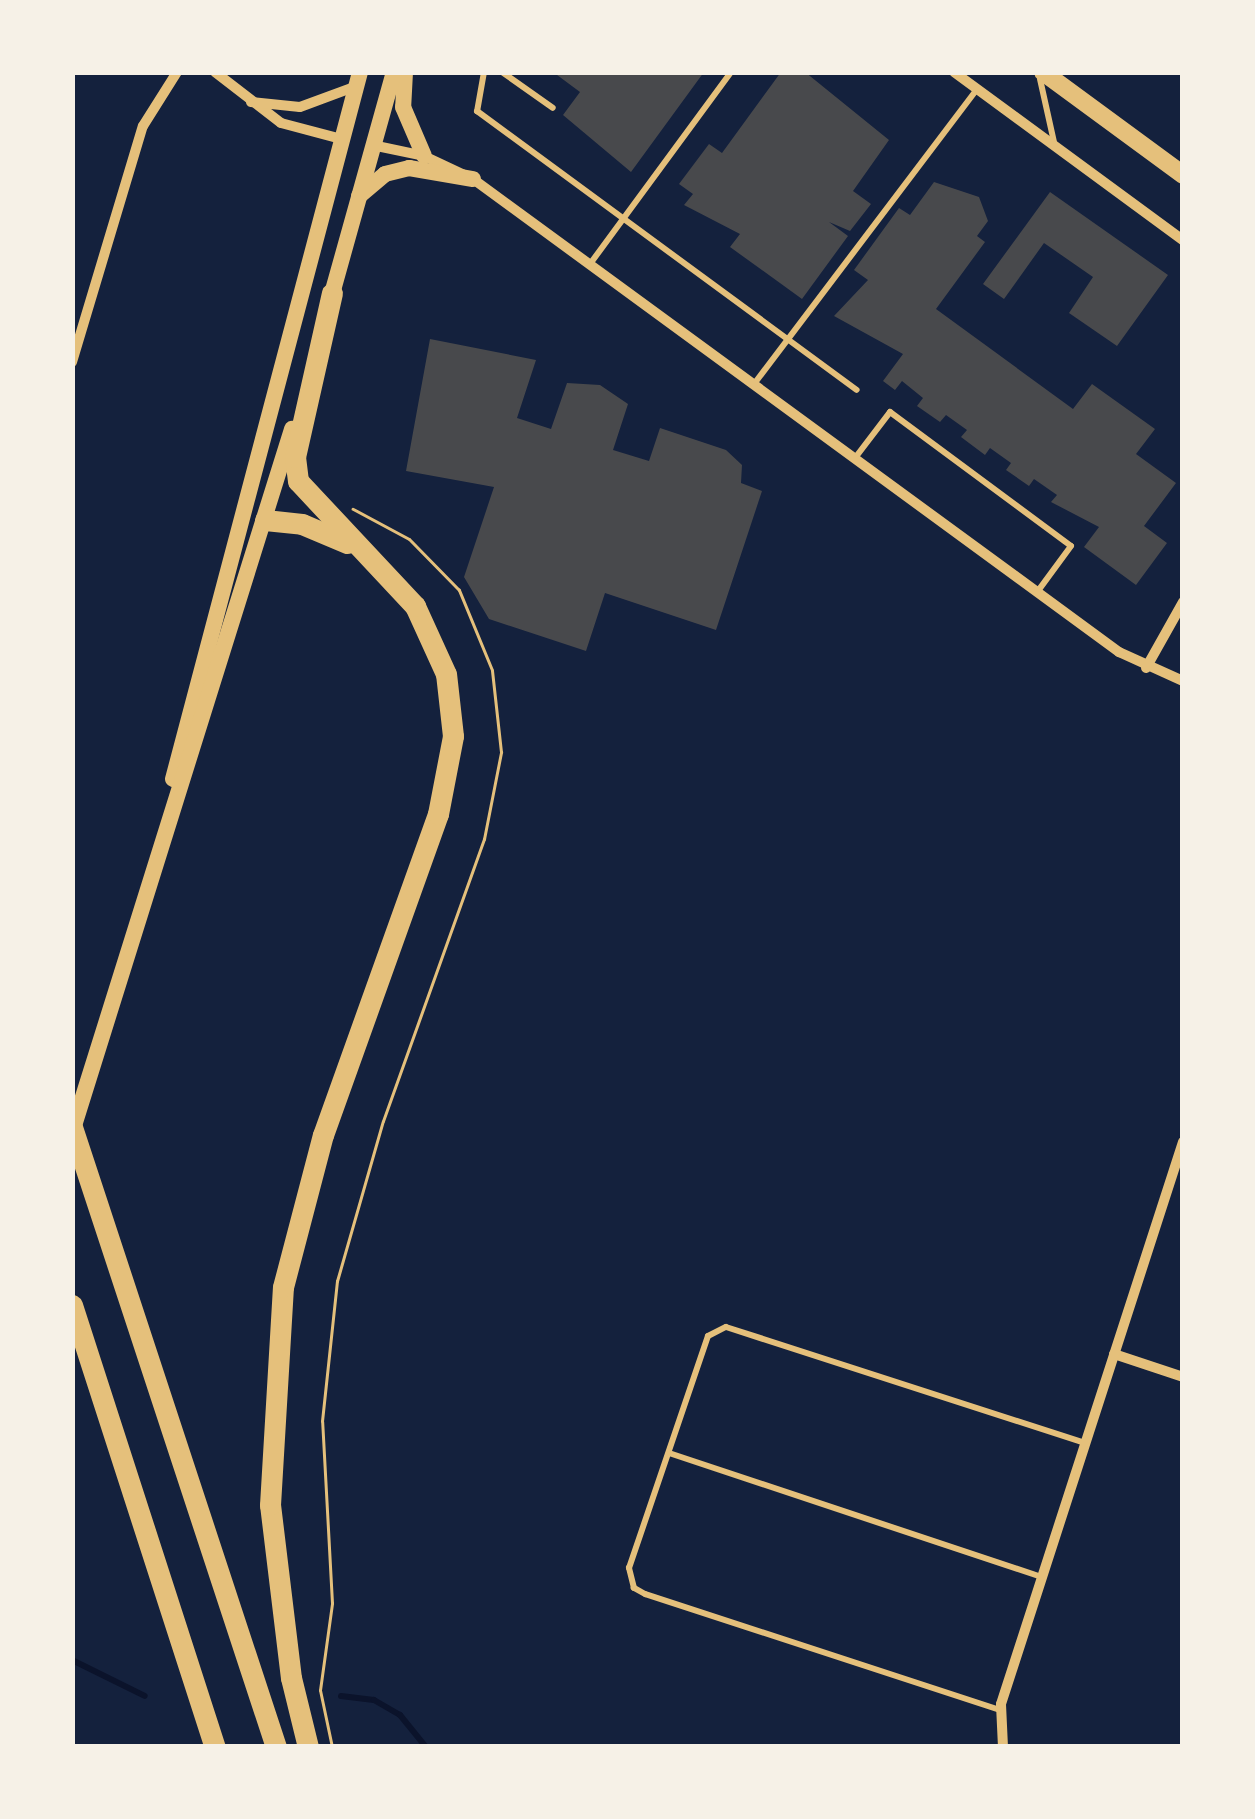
<!DOCTYPE html>
<style>
body{margin:0}
#map{position:relative;width:1255px;height:1819px;overflow:hidden;background:#14213d;font-family:"Fira Sans Condensed",sans-serif}
div>[style]{position:absolute}
.stream>*{height:6px;margin:-3px;padding:0 3px;transform-origin:3px;border-radius:3px;background:#0b132b}
.building>*{inset:0;background:#48494c}
.path>*{height:3px;margin:-1.5px;padding:0 1.5px;transform-origin:1.5px;border-radius:1.5px;background:#e5c07b}
.service>*{height:6px;margin:-3px;padding:0 3px;transform-origin:3px;border-radius:3px;background:#e5c07b}
.minor>*{height:10px;margin:-5px;padding:0 5px;transform-origin:5px;border-radius:5px;background:#e5c07b}
.secondary>*{height:16px;margin:-8px;padding:0 8px;transform-origin:8px;border-radius:8px;background:#e5c07b}
.trunk>*{height:18px;margin:-9px;padding:0 9px;transform-origin:9px;border-radius:9px;background:#e5c07b}
.motorway>*{height:21px;margin:-10.5px;padding:0 10.5px;transform-origin:10.5px;border-radius:10.5px;background:#e5c07b}
span{translate:-50% -50%;white-space:nowrap;text-align:center;line-height:1.15;-webkit-text-stroke:12px #f6f1e7;paint-order:stroke}
.frame{position:absolute;inset:0;border:75px solid #f6f1e7;pointer-events:none}
</style>
<div id="map">
<div class="stream">
<div style="left:72px;top:1660px;width:81px;rotate:26.3deg"></div>
<div style="left:341px;top:1696px;width:33px;rotate:7deg"></div>
<div style="left:374px;top:1700px;width:30px;rotate:30deg"></div>
<div style="left:400px;top:1715px;width:41px;rotate:50.9deg"></div>
</div>
<div class="building">
<div style="clip-path:polygon(553px 72px,704px 72px,631px 172px,563px 115px,580px 92px)"></div>
<div style="clip-path:polygon(781px 72px,805px 72px,889px 140px,853px 191px,871px 204px,850px 231px,829px 222px,848px 236px,802px 299px,730px 247px,740px 234px,684px 205px,693px 194px,679px 184px,709px 144px,722px 153px)"></div>
<div style="clip-path:polygon(934px 182px,979px 197px,988px 221px,977px 236px,985px 242px,936px 309px,1073px 409px,1092px 384px,1155px 429px,1136px 454px,1176px 483px,1144px 526px,1167px 543px,1136px 585px,1084px 547px,1099px 527px,1051px 502px,1057px 495px,1034px 479px,1029px 486px,1006px 470px,1011px 463px,990px 448px,985px 455px,961px 437px,967px 430px,946px 415px,940px 422px,917px 406px,923px 398px,902px 381px,895px 390px,883px 381px,903px 354px,834px 316px,868px 280px,854px 270px,899px 208px,910px 215px)"></div>
<div style="clip-path:polygon(1050px 192px,1168px 275px,1117px 346px,1069px 313px,1093px 277px,1044px 243px,1004px 299px,983px 284px)"></div>
<div style="clip-path:polygon(430px 339px,536px 360px,517px 418px,551px 429px,567px 383px,600px 385px,628px 404px,613px 450px,649px 461px,660px 428px,726px 450px,742px 465px,741px 483px,762px 491px,716px 630px,605px 593px,586px 651px,489px 619px,464px 577px,494px 487px,406px 471px)"></div>
</div>
<div class="path">
<div style="left:332px;top:1747px;width:58px;rotate:-101.9deg"></div>
<div style="left:320px;top:1690px;width:88px;rotate:-82.1deg"></div>
<div style="left:332px;top:1603px;width:182px;rotate:-93.1deg"></div>
<div style="left:322px;top:1421px;width:141px;rotate:-83.9deg"></div>
<div style="left:337px;top:1281px;width:166px;rotate:-74deg"></div>
<div style="left:383px;top:1121px;width:300px;rotate:-70.3deg"></div>
<div style="left:484px;top:839px;width:89px;rotate:-78.9deg"></div>
<div style="left:501px;top:752px;width:82px;rotate:-96.3deg"></div>
<div style="left:492px;top:670px;width:87px;rotate:-112.4deg"></div>
<div style="left:459px;top:590px;width:71px;rotate:-134.4deg"></div>
<div style="left:409px;top:539px;width:64px;rotate:-151.8deg"></div>
</div>
<div class="service">
<div style="left:484px;top:72px;width:40px;rotate:100deg"></div>
<div style="left:477px;top:111px;width:471px;rotate:36.3deg"></div>
<div style="left:502px;top:72px;width:62px;rotate:35.2deg"></div>
<div style="left:1040px;top:79px;width:65px;rotate:77.5deg"></div>
<div style="left:590px;top:264px;width:238px;rotate:-53.7deg"></div>
<div style="left:754px;top:384px;width:368px;rotate:-52.9deg"></div>
<div style="left:855px;top:458px;width:58px;rotate:-52.7deg"></div>
<div style="left:890px;top:412px;width:225px;rotate:36.5deg"></div>
<div style="left:1071px;top:546px;width:56px;rotate:126.3deg"></div>
<div style="left:669px;top:1453px;width:392px;rotate:18.4deg"></div>
<div style="left:1000px;top:1710px;width:373px;rotate:-161.9deg"></div>
<div style="left:645px;top:1594px;width:13px;rotate:-151deg"></div>
<div style="left:634px;top:1588px;width:21px;rotate:-104deg"></div>
<div style="left:629px;top:1568px;width:245px;rotate:-71.2deg"></div>
<div style="left:708px;top:1336px;width:20px;rotate:-27deg"></div>
<div style="left:726px;top:1327px;width:377px;rotate:17.9deg"></div>
</div>
<div class="minor">
<div style="left:215px;top:72px;width:83px;rotate:37.7deg"></div>
<div style="left:281px;top:123px;width:62px;rotate:14.9deg"></div>
<div style="left:954px;top:72px;width:284px;rotate:36.3deg"></div>
<div style="left:251px;top:102px;width:49px;rotate:5.8deg"></div>
<div style="left:300px;top:107px;width:58px;rotate:-20.3deg"></div>
<div style="left:372px;top:145px;width:53px;rotate:11.9deg"></div>
<div style="left:424px;top:156px;width:54px;rotate:25.1deg"></div>
<div style="left:473px;top:179px;width:801px;rotate:36.21deg"></div>
<div style="left:1119px;top:652px;width:70px;rotate:24.4deg"></div>
<div style="left:72px;top:362px;width:246px;rotate:-73.3deg"></div>
<div style="left:143px;top:126px;width:64px;rotate:-57.8deg"></div>
<div style="left:1146px;top:668px;width:76px;rotate:-60.7deg"></div>
<div style="left:1114px;top:1354px;width:73px;rotate:18.4deg"></div>
<div style="left:1003px;top:1747px;width:43px;rotate:-92.7deg"></div>
<div style="left:1001px;top:1704px;width:591px;rotate:-72.06deg"></div>
</div>
<div class="secondary">
<div style="left:405px;top:72px;width:35px;rotate:93deg"></div>
<div style="left:403px;top:107px;width:53px;rotate:66.8deg"></div>
<div style="left:359px;top:196px;width:34px;rotate:-40deg"></div>
<div style="left:385px;top:174px;width:25px;rotate:-14deg"></div>
<div style="left:409px;top:168px;width:65px;rotate:9.8deg"></div>
<div style="left:330px;top:301px;width:238px;rotate:-74.4deg"></div>
<div style="left:173px;top:779px;width:731px;rotate:-75.18deg"></div>
<div style="left:72px;top:1132px;width:737px;rotate:-72.62deg"></div>
</div>
<div class="trunk">
<div style="left:1043px;top:72px;width:174px;rotate:36.3deg"></div>
</div>
<div class="motorway">
<div style="left:265px;top:520px;width:37px;rotate:6deg"></div>
<div style="left:302px;top:524px;width:49px;rotate:22.9deg"></div>
<div style="left:72px;top:1127px;width:653px;rotate:71.79deg"></div>
<div style="left:72px;top:1305px;width:465px;rotate:72.1deg"></div>
<div style="left:308px;top:1747px;width:71px;rotate:-103.8deg"></div>
<div style="left:291px;top:1678px;width:174px;rotate:-96.9deg"></div>
<div style="left:270px;top:1505px;width:218px;rotate:-86.6deg"></div>
<div style="left:283px;top:1287px;width:157px;rotate:-75.3deg"></div>
<div style="left:323px;top:1135px;width:341px;rotate:-70.3deg"></div>
<div style="left:438px;top:814px;width:79px;rotate:-79.1deg"></div>
<div style="left:453px;top:736px;width:62px;rotate:-96.4deg"></div>
<div style="left:446px;top:674px;width:75px;rotate:-114.5deg"></div>
<div style="left:415px;top:606px;width:171px;rotate:-133.1deg"></div>
<div style="left:298px;top:481px;width:24px;rotate:-97deg"></div>
<div style="left:295px;top:457px;width:168px;rotate:-77.3deg"></div>
</div>
<div class="frame"></div>
</div>
